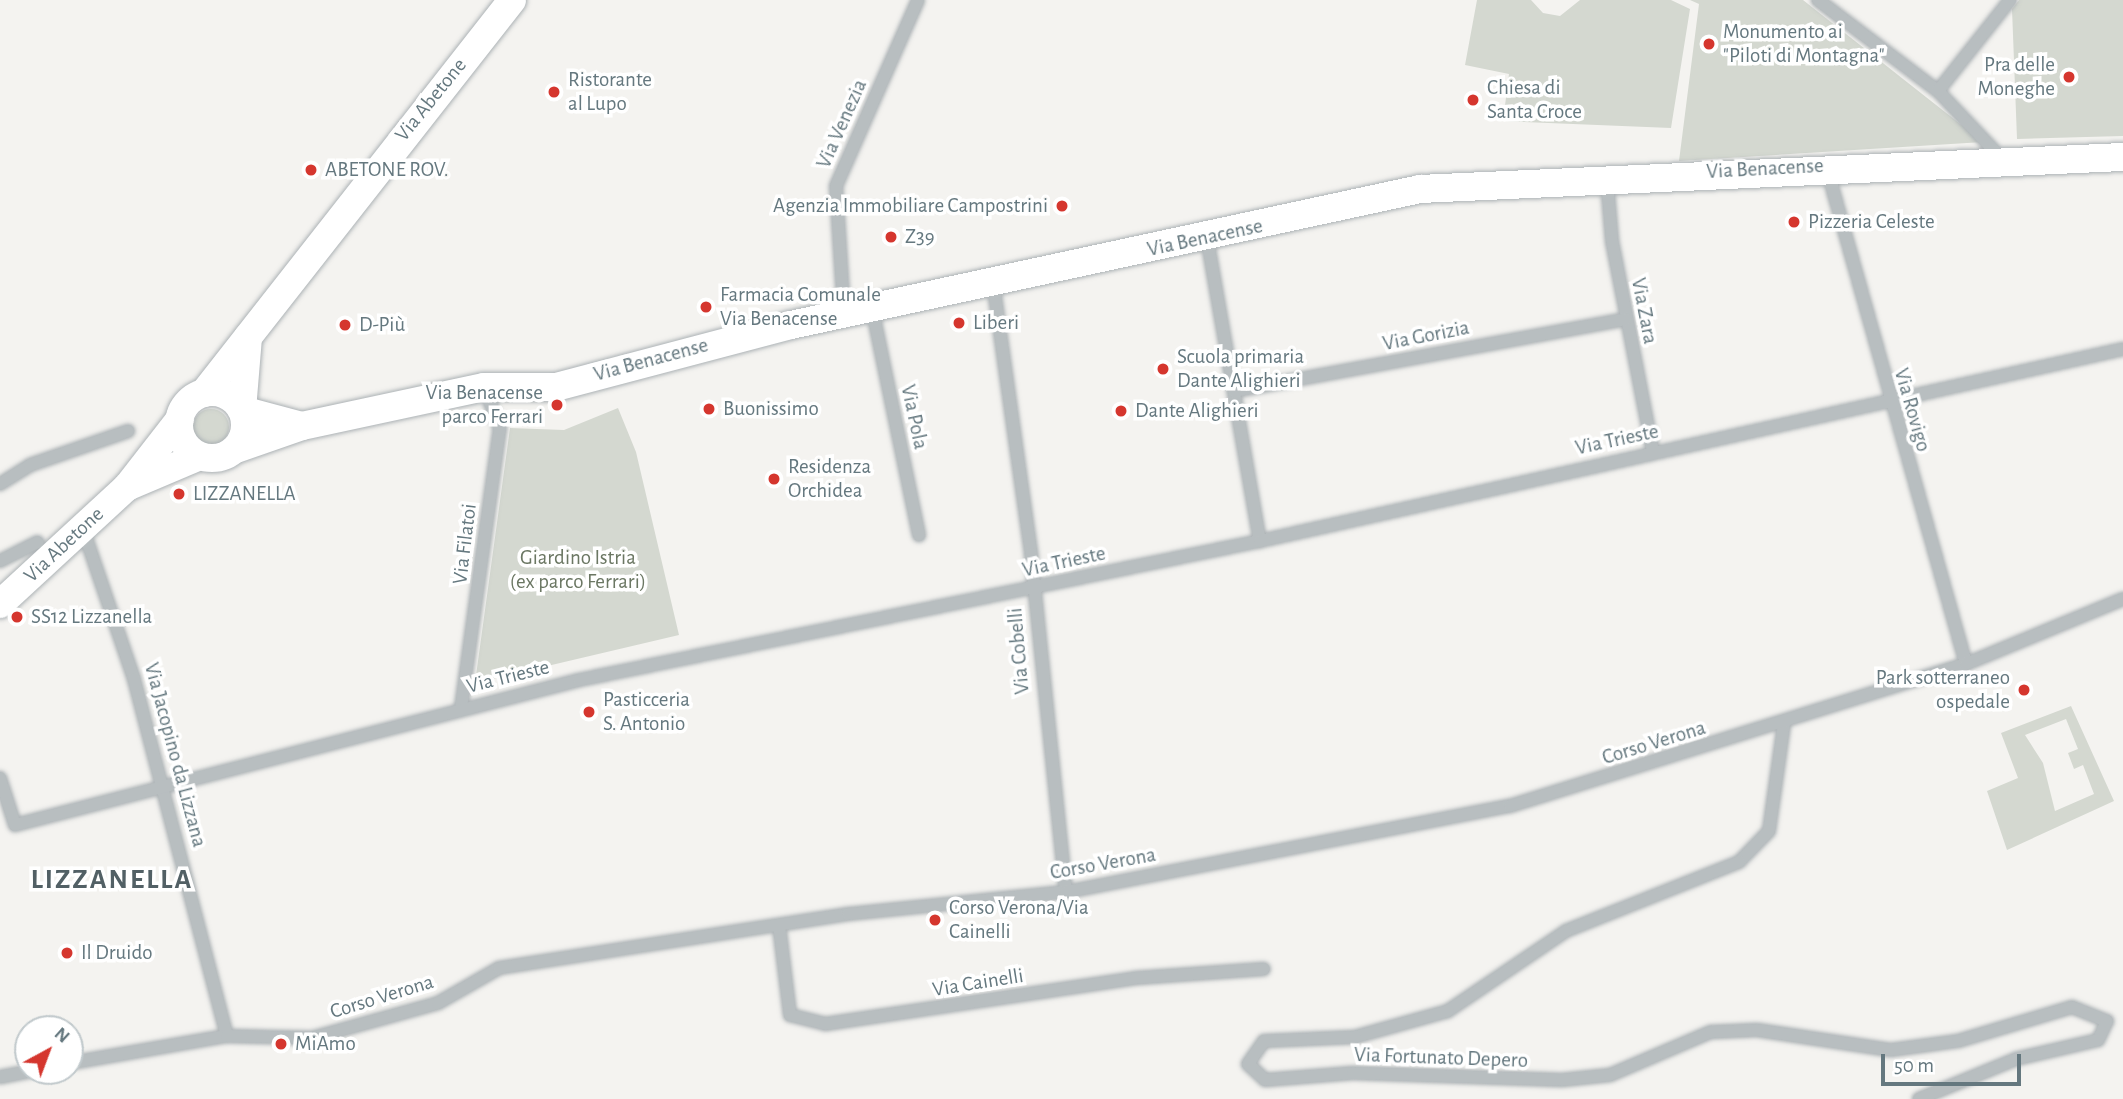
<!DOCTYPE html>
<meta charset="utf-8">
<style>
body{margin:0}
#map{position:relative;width:2123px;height:1099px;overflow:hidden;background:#f4f3f0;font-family:"Alegreya Sans",sans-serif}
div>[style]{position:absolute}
.green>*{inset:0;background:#d4d8d0}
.round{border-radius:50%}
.roads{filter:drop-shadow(0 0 2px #acb2b5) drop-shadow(0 0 2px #acb2b5)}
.minor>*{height:12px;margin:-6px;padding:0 6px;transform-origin:6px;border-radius:6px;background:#b8bec0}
.major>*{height:28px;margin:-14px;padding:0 14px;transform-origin:14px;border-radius:14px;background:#fff}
.major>.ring{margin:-14px;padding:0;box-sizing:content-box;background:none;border:28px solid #fff;border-radius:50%}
.dots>*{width:19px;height:19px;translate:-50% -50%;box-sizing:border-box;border:4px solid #fff;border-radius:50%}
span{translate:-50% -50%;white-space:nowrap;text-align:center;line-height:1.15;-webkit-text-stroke:7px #fff;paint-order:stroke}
.poi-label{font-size:21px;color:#65787f}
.left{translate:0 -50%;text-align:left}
.right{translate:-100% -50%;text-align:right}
.street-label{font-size:21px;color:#65787f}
.park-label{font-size:21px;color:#6b7763}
.district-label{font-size:28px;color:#526065;font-weight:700;letter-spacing:2px}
.north{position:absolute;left:14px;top:1015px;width:70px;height:70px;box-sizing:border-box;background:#fff;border:2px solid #c1c9cc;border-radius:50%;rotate:41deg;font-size:19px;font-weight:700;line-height:28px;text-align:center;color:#65787f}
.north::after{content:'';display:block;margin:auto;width:24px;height:32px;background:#d5362e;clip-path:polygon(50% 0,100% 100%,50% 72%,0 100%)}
.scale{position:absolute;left:1881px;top:1054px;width:140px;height:32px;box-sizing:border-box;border:4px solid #65787f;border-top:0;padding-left:9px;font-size:21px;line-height:24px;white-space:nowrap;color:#65787f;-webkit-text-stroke:5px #fff;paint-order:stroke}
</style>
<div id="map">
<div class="green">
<div style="clip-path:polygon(1477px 0,1531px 0,1543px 13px,1560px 16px,1580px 0,1671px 0,1690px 9px,1671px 128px,1503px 121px,1509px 74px,1465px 65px)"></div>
<div style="clip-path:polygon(1690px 0,1803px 0,1983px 142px,1679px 161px,1699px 4px)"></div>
<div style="clip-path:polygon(2019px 0,2123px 0,2123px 136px,2017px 139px,2012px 9px)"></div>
<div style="clip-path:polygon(618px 408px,636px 452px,679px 635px,475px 683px,510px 428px,564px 430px)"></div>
<div class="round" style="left:193px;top:409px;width:36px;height:36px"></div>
<div style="clip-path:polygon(evenodd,2071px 706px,2114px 801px,2007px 850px,1987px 791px,2018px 778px,2001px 733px,2071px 706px,2066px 719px,2078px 749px,2068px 753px,2074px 769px,2083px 765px,2094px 794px,2055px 811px,2043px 763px,2025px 735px,2066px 719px)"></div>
</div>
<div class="roads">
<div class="minor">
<div style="left:1818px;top:0;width:151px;rotate:37.2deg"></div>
<div style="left:1938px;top:91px;width:93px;rotate:46.7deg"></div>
<div style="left:1938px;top:91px;width:116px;rotate:-51.6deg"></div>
<div style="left:1827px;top:169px;width:514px;rotate:74.31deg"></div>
<div style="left:1607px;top:181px;width:60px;rotate:85.2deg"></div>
<div style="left:1612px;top:241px;width:214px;rotate:79deg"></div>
<div style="left:1207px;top:238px;width:308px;rotate:80.1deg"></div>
<div style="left:993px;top:282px;width:275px;rotate:82deg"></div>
<div style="left:1031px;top:554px;width:340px;rotate:84.1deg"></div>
<div style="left:872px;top:308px;width:232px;rotate:78.3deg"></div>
<div style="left:844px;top:313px;width:127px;rotate:-93.6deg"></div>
<div style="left:836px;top:186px;width:203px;rotate:-66.2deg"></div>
<div style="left:1234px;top:391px;width:398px;rotate:-10.4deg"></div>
<div style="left:0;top:484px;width:36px;rotate:-32deg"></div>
<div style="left:30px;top:465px;width:104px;rotate:-19.1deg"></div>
<div style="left:83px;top:529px;width:158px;rotate:71.2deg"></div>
<div style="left:134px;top:679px;width:369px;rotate:75.4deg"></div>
<div style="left:0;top:561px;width:42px;rotate:-26.6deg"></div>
<div style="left:461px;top:708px;width:283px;rotate:-82.1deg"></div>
<div style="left:500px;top:428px;width:44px;rotate:-111.3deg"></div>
<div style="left:1784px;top:724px;width:108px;rotate:98deg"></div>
<div style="left:1769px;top:831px;width:43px;rotate:134.1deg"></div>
<div style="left:1739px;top:862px;width:186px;rotate:158.3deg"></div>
<div style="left:1566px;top:931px;width:143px;rotate:145.9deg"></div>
<div style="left:1448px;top:1011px;width:97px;rotate:164.4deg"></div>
<div style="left:1355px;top:1037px;width:91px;rotate:177.5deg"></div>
<div style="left:1264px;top:1041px;width:28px;rotate:125deg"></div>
<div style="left:1248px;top:1064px;width:23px;rotate:43deg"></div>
<div style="left:1265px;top:1080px;width:88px;rotate:-4.5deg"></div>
<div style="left:1353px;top:1073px;width:209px;rotate:1.9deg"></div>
<div style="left:1562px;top:1080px;width:48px;rotate:-5.9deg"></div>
<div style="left:1610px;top:1075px;width:110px;rotate:-23.1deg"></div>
<div style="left:1711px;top:1032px;width:46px;rotate:-2.5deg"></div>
<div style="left:1757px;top:1030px;width:135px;rotate:8.5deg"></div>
<div style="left:1891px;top:1050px;width:68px;rotate:-7.7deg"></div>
<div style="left:1958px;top:1041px;width:119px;rotate:-16.6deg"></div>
<div style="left:2072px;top:1007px;width:38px;rotate:22deg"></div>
<div style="left:2107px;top:1021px;width:21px;rotate:115deg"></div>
<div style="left:2098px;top:1040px;width:84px;rotate:167deg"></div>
<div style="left:2016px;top:1059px;width:105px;rotate:157.6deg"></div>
<div style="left:0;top:778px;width:49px;rotate:72.3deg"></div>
<div style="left:15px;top:825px;width:582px;rotate:-14.42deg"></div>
<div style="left:579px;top:680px;width:695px;rotate:-11.54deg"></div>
<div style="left:1260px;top:541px;width:884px;rotate:-12.54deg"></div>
<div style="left:779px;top:925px;width:91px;rotate:83deg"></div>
<div style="left:790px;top:1015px;width:36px;rotate:14deg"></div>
<div style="left:825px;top:1024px;width:314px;rotate:-8.4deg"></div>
<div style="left:1136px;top:978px;width:128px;rotate:-4deg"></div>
<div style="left:70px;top:1063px;width:159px;rotate:-9.8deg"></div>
<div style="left:227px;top:1036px;width:85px;rotate:1.3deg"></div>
<div style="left:312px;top:1038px;width:131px;rotate:-15.5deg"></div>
<div style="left:438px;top:1003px;width:70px;rotate:-29.8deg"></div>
<div style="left:499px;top:968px;width:353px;rotate:-8.8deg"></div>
<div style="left:848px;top:914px;width:219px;rotate:-5.8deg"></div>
<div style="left:1066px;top:892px;width:452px;rotate:-11deg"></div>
<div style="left:1510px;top:806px;width:478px;rotate:-17.3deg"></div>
<div style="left:1966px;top:664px;width:170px;rotate:-22.5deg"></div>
<div style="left:0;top:1077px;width:31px;rotate:-11deg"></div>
</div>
<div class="major">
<div style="left:248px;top:337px;width:73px;rotate:94.7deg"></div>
<div style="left:242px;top:410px;width:62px;rotate:14.9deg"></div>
<div class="ring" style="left:179px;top:392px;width:38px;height:38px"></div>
<div style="left:204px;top:393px;width:499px;rotate:-51.9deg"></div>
<div style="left:236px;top:449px;width:70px;rotate:-19.2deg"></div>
<div style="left:302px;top:426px;width:186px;rotate:-12.1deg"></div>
<div style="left:484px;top:387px;width:72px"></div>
<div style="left:556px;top:387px;width:243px;rotate:-14.8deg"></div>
<div style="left:791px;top:325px;width:644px;rotate:-12.2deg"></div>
<div style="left:1420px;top:189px;width:704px;rotate:-2.61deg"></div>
<div style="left:127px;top:487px;width:79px;rotate:-23deg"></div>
<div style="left:0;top:604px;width:173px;rotate:-42.7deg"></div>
<div style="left:127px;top:487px;width:86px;rotate:-52.1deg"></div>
</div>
</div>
<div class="dots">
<div style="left:1709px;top:44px;background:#d5362e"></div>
<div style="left:2069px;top:77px;background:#d5362e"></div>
<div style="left:554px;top:92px;background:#d5362e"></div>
<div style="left:1473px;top:100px;background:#d5362e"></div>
<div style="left:311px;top:170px;background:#d5362e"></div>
<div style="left:1062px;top:206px;background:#d5362e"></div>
<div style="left:1794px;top:222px;background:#d5362e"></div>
<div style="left:891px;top:237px;background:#d5362e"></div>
<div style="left:706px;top:307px;background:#d5362e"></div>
<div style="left:959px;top:323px;background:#d5362e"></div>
<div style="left:345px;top:325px;background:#d5362e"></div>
<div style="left:1163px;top:369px;background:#d5362e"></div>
<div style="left:557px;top:405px;background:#d5362e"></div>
<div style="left:709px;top:409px;background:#d5362e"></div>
<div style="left:1121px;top:411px;background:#d5362e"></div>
<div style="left:774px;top:479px;background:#d5362e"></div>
<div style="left:179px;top:494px;background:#d5362e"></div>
<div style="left:17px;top:617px;background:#d5362e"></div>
<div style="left:2024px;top:690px;background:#d5362e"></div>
<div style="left:589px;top:712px;background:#d5362e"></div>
<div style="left:935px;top:920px;background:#d5362e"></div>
<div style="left:67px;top:953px;background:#d5362e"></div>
<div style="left:281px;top:1044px;background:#d5362e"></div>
</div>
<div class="poi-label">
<span class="left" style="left:1723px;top:44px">Monumento ai<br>"Piloti di Montagna"</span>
<span class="right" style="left:2055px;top:77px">Pra delle<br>Moneghe</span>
<span class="left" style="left:568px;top:92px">Ristorante<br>al Lupo</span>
<span class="left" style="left:1487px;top:100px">Chiesa di<br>Santa Croce</span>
<span class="left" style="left:325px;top:170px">ABETONE ROV.</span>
<span class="right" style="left:1048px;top:206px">Agenzia Immobiliare Campostrini</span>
<span class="left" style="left:1808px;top:222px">Pizzeria Celeste</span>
<span class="left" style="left:905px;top:237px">Z39</span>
<span class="left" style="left:720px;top:307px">Farmacia Comunale<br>Via Benacense</span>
<span class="left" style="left:973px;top:323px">Liberi</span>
<span class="left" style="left:359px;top:325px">D-Più</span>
<span class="left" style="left:1177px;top:369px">Scuola primaria<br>Dante Alighieri</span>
<span class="right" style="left:543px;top:405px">Via Benacense<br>parco Ferrari</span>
<span class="left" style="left:723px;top:409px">Buonissimo</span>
<span class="left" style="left:1135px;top:411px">Dante Alighieri</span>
<span class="left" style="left:788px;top:479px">Residenza<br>Orchidea</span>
<span class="left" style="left:193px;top:494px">LIZZANELLA</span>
<span class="left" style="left:31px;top:617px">SS12 Lizzanella</span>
<span class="right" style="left:2010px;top:690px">Park sotterraneo<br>ospedale</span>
<span class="left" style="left:603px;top:712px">Pasticceria<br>S. Antonio</span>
<span class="left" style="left:949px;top:920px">Corso Verona/Via<br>Cainelli</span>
<span class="left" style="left:81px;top:953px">Il Druido</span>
<span class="left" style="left:295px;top:1044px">MiAmo</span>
</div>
<div class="street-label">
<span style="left:431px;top:100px;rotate:-51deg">Via Abetone</span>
<span style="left:842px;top:124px;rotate:-66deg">Via Venezia</span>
<span style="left:1765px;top:169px;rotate:-3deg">Via Benacense</span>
<span style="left:1205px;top:238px;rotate:-12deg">Via Benacense</span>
<span style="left:1644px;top:311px;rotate:79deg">Via Zara</span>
<span style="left:1426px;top:336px;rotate:-11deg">Via Gorizia</span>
<span style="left:651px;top:360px;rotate:-15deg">Via Benacense</span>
<span style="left:1912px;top:410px;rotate:74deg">Via Rovigo</span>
<span style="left:914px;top:417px;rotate:78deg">Via Pola</span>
<span style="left:1617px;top:440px;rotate:-12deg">Via Trieste</span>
<span style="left:465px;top:544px;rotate:-83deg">Via Filatoi</span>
<span style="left:64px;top:545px;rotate:-43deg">Via Abetone</span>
<span style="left:1064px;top:562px;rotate:-12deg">Via Trieste</span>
<span style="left:1019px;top:651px;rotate:-95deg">Via Cobelli</span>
<span style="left:508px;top:677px;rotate:-14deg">Via Trieste</span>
<span style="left:1654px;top:743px;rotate:-17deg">Corso Verona</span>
<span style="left:175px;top:755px;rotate:75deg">Via Jacopino da Lizzana</span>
<span style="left:1103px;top:864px;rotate:-10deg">Corso Verona</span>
<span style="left:978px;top:983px;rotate:-9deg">Via Cainelli</span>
<span style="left:382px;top:997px;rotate:-17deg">Corso Verona</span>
<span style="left:1441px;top:1058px;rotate:2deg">Via Fortunato Depero</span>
</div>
<div class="park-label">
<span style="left:578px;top:570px">Giardino Istria<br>(ex parco Ferrari)</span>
</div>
<div class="district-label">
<span style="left:112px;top:880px">LIZZANELLA</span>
</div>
<div class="north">N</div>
<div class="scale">50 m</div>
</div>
